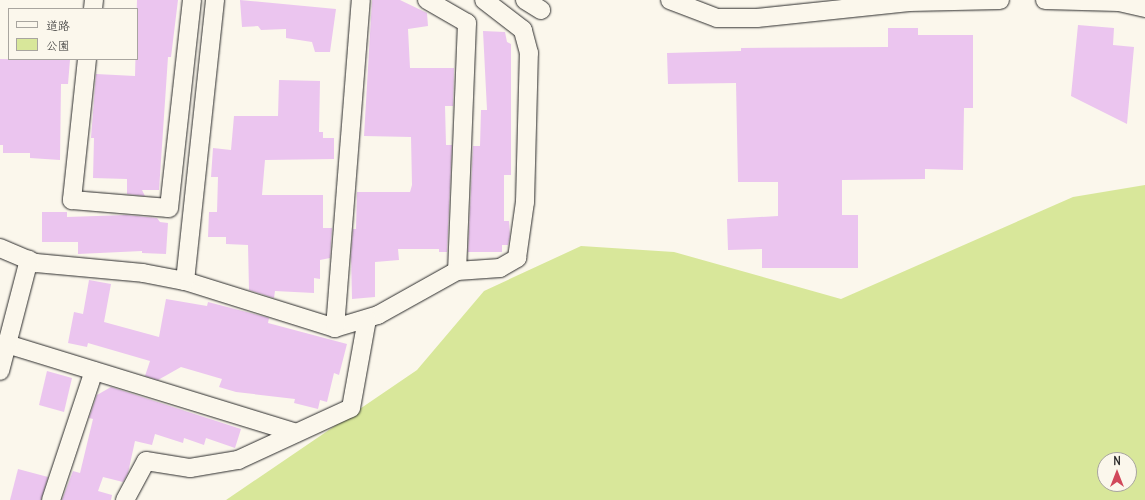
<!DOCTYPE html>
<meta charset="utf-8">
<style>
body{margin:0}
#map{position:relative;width:1145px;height:500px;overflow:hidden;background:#fbf7ec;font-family:Delius,"Klee One",sans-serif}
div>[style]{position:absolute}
.green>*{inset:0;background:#d8e79a}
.building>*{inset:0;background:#ebc5ef}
.roads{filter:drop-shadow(0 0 1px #2b2b2b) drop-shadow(0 0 1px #2b2b2b)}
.street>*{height:18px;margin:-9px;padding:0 9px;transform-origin:9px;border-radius:9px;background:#fbf7ec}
span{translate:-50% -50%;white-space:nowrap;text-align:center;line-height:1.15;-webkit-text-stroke:4px #fbf7ec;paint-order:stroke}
.legend{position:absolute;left:8px;top:8px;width:130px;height:52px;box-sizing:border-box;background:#fbf7ec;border:1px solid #a8a59f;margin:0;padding:5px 7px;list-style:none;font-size:12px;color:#2b2b2b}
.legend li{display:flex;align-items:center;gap:8px;height:20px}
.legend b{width:20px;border:1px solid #a8a59f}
.north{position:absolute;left:1097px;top:452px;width:40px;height:40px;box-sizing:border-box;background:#fbf7ec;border:1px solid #a8a59f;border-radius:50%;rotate:0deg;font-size:11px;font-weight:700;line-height:16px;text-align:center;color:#2b2b2b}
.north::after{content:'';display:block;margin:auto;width:14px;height:18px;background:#d1495b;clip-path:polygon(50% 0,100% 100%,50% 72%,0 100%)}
</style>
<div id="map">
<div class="green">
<div style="clip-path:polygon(evenodd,1145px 185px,1145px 500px,226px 500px,417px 370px,484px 291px,581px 246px,674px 252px,841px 299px,1073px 197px,1145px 185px,1105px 460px,1129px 460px,1129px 484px,1105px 484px,1105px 460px)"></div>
</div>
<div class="building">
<div style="clip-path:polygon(137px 0,178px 0,171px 57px,168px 57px,159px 190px,142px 190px,145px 196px,127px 194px,127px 179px,93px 178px,94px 138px,91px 138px,96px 74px,135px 76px)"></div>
<div style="clip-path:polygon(240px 0,336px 9px,330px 52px,315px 52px,312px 42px,286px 38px,286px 29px,261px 30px,258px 26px,242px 27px)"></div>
<div style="clip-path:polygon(372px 0,400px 0,427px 13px,428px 26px,408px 29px,410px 68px,454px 68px,453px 106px,445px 106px,446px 145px,452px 145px,447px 252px,439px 252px,439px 249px,398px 249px,399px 260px,375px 262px,375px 297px,352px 299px,351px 256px,353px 229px,356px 229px,357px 192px,410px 192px,412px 185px,411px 137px,364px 136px)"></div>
<div style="clip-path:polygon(1078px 25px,1114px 28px,1113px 45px,1134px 47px,1127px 124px,1071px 96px)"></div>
<div style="clip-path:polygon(888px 28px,918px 28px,918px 35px,973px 35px,973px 108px,964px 108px,963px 170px,925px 169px,925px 179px,842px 180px,842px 215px,858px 215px,858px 268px,762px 268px,762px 249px,728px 250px,727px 219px,778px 216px,778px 182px,738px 182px,736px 83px,668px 84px,667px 53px,741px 51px,741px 48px,888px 47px)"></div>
<div style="clip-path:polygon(483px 31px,505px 32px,507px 42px,511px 44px,511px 175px,504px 175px,504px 221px,509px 221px,510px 236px,508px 245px,502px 245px,502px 252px,468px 252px,473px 146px,480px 146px,481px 110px,487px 110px)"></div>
<div style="clip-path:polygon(0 59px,70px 60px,68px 84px,61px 84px,60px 160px,30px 158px,30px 153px,3px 153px,3px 145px,0 145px)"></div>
<div style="clip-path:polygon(279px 80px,320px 81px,319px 132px,323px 132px,323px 138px,334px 138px,334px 159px,265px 160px,262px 195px,323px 195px,323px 228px,332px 228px,330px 258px,320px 260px,320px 279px,314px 278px,314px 293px,275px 291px,274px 298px,249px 290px,248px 245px,226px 244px,226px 237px,208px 237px,209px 212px,217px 212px,218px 177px,211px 177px,213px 148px,231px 150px,234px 116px,278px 116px)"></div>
<div style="clip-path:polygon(42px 212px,67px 212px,67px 217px,126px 215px,157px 218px,160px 222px,168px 223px,166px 254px,142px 253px,142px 251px,78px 254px,78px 242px,42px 242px)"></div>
<div style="clip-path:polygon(89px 280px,111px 284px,104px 322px,159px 337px,166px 299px,207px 306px,208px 302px,269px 318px,268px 323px,347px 344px,339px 375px,334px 373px,327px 402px,320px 400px,318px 409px,294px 403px,295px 399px,236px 392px,219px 387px,222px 379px,181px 367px,158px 380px,145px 376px,150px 361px,88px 343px,87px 347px,68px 343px,74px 312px,83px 314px)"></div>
<div style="clip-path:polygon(47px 371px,72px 378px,64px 412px,39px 405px)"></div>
<div style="clip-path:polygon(111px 387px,241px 429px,235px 448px,206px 438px,204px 445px,184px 438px,183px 443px,155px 434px,152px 445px,135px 441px,128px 473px,123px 482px,103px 477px,98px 491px,112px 495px,111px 500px,62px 500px,73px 471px,80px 473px,93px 419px,89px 418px,97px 395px)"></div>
<div style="clip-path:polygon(18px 469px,48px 477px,41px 500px,10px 500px)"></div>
</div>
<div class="roads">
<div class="street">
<div style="left:427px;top:0;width:46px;rotate:29.9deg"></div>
<div style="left:467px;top:23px;width:248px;rotate:92.3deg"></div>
<div style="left:525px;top:0;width:19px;rotate:32deg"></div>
<div style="left:670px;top:0;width:50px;rotate:21deg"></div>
<div style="left:717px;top:18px;width:40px"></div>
<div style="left:757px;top:18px;width:153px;rotate:-6deg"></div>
<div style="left:909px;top:2px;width:91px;rotate:-1.3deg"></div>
<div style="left:1045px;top:0;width:74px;rotate:1.5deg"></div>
<div style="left:1119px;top:2px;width:27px;rotate:13deg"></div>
<div style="left:93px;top:9px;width:9px;rotate:-84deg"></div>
<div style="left:87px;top:59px;width:142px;rotate:96.1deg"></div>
<div style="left:72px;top:200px;width:97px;rotate:4.7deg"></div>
<div style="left:169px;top:208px;width:209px;rotate:-83.7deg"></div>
<div style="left:0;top:248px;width:39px;rotate:23deg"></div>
<div style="left:36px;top:263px;width:107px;rotate:5.3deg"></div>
<div style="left:143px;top:273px;width:43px;rotate:10.8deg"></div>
<div style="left:185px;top:281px;width:157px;rotate:17.4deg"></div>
<div style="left:335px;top:328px;width:45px;rotate:-16.8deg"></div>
<div style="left:378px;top:315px;width:90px;rotate:-29.1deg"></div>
<div style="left:457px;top:271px;width:43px;rotate:-4deg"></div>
<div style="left:500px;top:268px;width:20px;rotate:-30deg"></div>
<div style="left:517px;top:258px;width:57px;rotate:-81.9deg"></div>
<div style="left:525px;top:202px;width:149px;rotate:-88.5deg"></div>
<div style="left:529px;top:53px;width:24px;rotate:-105deg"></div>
<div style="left:523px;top:30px;width:49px;rotate:-142.4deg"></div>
<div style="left:185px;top:281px;width:283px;rotate:-83.9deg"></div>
<div style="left:335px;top:328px;width:329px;rotate:-85.5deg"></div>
<div style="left:7px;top:344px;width:302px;rotate:17.1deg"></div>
<div style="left:0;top:371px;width:115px;rotate:-75.4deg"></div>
<div style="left:51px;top:500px;width:136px;rotate:-71.6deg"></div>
<div style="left:125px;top:500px;width:44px;rotate:-61.7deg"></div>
<div style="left:146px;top:461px;width:45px;rotate:9deg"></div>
<div style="left:190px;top:468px;width:49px;rotate:-9.5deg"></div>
<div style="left:238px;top:460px;width:124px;rotate:-24.7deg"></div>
<div style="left:351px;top:408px;width:90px;rotate:-79.8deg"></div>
</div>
</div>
<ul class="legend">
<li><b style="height:5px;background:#fbf7ec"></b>道路</li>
<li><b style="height:11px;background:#d8e79a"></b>公園</li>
</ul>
<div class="north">N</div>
</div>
